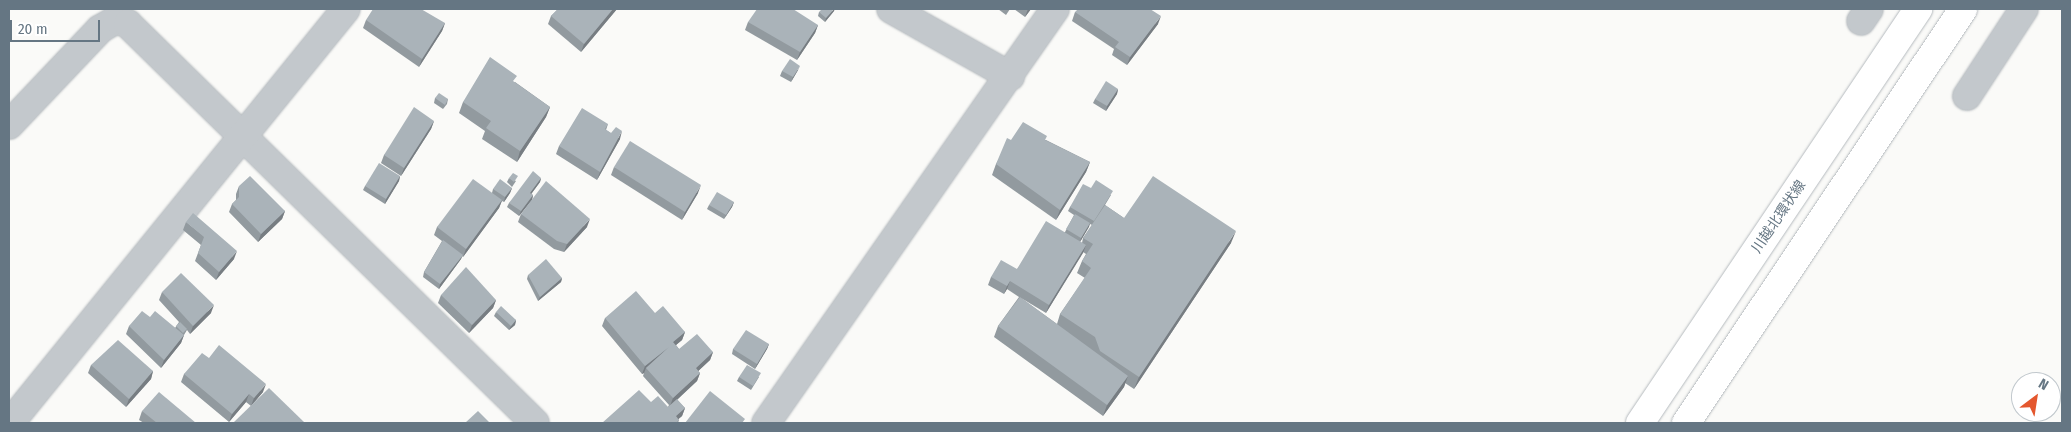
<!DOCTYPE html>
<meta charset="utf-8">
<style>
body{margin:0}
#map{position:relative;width:2071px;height:432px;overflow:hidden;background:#fafaf8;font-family:"Fira Sans Condensed","Noto Sans JP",sans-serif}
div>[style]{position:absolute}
.roads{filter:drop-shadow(0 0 1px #b5babe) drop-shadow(0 0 1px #b5babe)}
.minor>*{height:28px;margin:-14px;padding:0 14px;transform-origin:14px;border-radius:14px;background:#c3c8cc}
.major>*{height:28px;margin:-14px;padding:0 14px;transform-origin:14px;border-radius:14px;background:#fff}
.wall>*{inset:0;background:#929a9f}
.shaded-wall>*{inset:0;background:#777d82}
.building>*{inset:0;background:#aab3b9}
span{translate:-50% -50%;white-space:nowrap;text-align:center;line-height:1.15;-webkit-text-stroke:5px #fff;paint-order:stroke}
.street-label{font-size:14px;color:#657683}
.frame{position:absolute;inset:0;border:10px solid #657683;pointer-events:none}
.north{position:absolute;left:2011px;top:372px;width:50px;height:50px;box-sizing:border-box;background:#fff;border:1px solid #c1c8cd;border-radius:50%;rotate:31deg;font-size:14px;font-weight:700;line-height:20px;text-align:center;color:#657683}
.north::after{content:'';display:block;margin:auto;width:18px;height:22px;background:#e4572e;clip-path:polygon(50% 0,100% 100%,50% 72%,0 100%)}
.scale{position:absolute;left:10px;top:20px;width:90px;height:22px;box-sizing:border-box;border:2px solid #657683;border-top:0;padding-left:6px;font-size:15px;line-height:18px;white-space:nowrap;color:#657683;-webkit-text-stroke:4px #fff;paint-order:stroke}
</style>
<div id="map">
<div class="roads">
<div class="minor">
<div style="left:891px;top:9px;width:137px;rotate:29.4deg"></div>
<div style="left:1861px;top:21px;width:14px;rotate:-56deg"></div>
<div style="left:1967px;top:96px;width:104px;rotate:-56.8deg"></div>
<div style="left:9px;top:125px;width:132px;rotate:-46.5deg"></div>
<div style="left:100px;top:29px;width:20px;rotate:-30deg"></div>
<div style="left:117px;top:19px;width:12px;rotate:24deg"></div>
<div style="left:128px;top:24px;width:570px;rotate:44.43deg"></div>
<div style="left:10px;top:423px;width:533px;rotate:-50.94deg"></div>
<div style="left:766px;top:423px;width:505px;rotate:-55.08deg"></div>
</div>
<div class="major">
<div style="left:1640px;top:423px;width:499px;rotate:-56.1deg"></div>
<div style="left:1686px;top:423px;width:498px;rotate:-56.2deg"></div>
</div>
</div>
<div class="wall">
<div style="clip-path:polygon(558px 9px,617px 9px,581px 52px,548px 24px,551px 16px)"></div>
<div style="clip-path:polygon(998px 9px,1010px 9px,1006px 15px)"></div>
<div style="clip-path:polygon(1014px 9px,1031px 9px,1025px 17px)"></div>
<div style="clip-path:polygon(834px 11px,825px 22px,818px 16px,819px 12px)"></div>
<div style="clip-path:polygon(1075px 12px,1158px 24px,1127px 65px,1112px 55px,1114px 49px,1072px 21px)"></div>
<div style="clip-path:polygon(366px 20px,445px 23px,442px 31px,419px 67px,363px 28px)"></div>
<div style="clip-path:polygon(748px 22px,818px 25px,815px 33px,797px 60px,745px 30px)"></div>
<div style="clip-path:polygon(798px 70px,791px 82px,780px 76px,782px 71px)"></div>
<div style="clip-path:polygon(515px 82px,550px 107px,546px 117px,517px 162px,482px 139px,485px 131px,459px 113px,463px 102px)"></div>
<div style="clip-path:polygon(1118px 89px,1117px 94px,1106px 111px,1093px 103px,1095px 99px)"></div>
<div style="clip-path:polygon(435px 98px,448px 99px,447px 104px,443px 109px,434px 103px)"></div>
<div style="clip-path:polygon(434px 121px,431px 129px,401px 176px,381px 163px,384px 155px)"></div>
<div style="clip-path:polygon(608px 124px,606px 130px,620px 139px,597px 180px,556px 154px,559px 146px)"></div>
<div style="clip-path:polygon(1011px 140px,1046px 140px,1090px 162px,1086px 172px,1056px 220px,992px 175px,996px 164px)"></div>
<div style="clip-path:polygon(614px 167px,698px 193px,682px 220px,611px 175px)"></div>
<div style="clip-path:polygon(400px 176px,399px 181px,385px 204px,363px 190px,365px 186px)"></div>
<div style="clip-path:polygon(509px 178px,516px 181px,512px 187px,507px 182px)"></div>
<div style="clip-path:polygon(541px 178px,540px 182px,531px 194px,533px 195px,532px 200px,519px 216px,507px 207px,509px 203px)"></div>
<div style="clip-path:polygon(239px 186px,285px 211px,282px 219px,258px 242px,229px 212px,232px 204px,236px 200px,236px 194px)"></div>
<div style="clip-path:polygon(512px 188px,510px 193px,504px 202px,502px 201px,499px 208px,463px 257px,462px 256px,461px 259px,439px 289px,423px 277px,424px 272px,442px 241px,434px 235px,437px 227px,492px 193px,493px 189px)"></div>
<div style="clip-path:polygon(evenodd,1091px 188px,1111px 195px,1105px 205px,1124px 218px,1231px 243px,1134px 389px,1125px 383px,1124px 387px,1103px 416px,994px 337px,998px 326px,1019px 297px,1007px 289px,1004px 294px,988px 285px,991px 277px,1017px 269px,1065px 232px,1074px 215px,1068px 211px,1070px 207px,1091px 188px,1090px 224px,1092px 225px,1083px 238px,1082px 243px,1080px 242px,1090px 224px,1091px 188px,1083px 252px,1086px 254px,1082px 261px,1077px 273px,1085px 278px,1060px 314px,1057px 324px,1021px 298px,1046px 313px,1083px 252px)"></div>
<div style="clip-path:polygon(734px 202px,732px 207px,724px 219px,707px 209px,709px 205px)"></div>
<div style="clip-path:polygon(521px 214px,587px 227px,564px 252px,554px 249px,518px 222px)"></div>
<div style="clip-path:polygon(186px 222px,234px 259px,216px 280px,195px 261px,201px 245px,183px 230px)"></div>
<div style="clip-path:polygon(528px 275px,562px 278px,561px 282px,538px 301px,527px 279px)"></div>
<div style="clip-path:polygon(162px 292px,211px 313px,190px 334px,187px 330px,184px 335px,181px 343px,161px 368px,126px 334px,129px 326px,150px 317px,175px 328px,179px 322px,159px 300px)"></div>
<div style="clip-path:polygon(441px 295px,496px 300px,493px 308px,469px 333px,438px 303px)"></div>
<div style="clip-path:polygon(496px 312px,516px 320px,515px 325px,509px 330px,494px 316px)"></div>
<div style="clip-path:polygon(655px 313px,685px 332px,682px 340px,676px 345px,679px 349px,713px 352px,710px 360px,698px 371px,700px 373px,697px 381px,677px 400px,685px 408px,682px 416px,678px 419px,679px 420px,678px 423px,602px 423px,651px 402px,668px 407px,669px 405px,643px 376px,644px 373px,642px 374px,602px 326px,605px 318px)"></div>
<div style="clip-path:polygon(769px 344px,767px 349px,755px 369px,732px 354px,733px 349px)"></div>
<div style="clip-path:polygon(209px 358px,263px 392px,251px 406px,246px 402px,229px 422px,181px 382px,184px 374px)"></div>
<div style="clip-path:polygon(91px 365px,153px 371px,151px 379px,126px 407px,88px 373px)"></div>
<div style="clip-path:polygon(739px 377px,759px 377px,751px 390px,737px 381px)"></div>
<div style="clip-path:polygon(142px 411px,196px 423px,144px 423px,139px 420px)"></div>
</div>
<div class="shaded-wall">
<div style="clip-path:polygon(613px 9px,617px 9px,581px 52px,584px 44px)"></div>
<div style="clip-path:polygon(834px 9px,835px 9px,834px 11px,825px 22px,826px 18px)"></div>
<div style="clip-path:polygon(1028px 9px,1031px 9px,1025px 17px)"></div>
<div style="clip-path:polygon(1161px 16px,1158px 24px,1127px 65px,1130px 57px)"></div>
<div style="clip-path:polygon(445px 23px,442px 31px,419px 67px,422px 59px)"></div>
<div style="clip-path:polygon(818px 25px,815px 33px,797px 60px,800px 52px)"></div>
<div style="clip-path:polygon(800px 66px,798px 70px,791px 82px,793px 77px)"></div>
<div style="clip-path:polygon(1118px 89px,1117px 94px,1106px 111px,1107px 106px)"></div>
<div style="clip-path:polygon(550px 107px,546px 117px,517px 162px,520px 151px)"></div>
<div style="clip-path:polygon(434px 121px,431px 129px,401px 176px,404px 168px)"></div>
<div style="clip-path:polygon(622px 131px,620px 139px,597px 180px,600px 172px)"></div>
<div style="clip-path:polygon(1090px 162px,1086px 172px,1056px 220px,1060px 210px)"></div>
<div style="clip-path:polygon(400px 176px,399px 181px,385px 204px,386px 199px)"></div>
<div style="clip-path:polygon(541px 178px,540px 182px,529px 197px,530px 193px)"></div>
<div style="clip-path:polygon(701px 185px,698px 193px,682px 220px,685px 212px)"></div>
<div style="clip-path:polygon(512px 188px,510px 193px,504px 202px,505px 197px)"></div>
<div style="clip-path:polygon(533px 195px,532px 200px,519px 216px,521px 211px)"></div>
<div style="clip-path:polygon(502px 200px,499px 208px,463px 257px,466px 249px)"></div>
<div style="clip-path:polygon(734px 202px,732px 207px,724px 219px,726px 215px)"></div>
<div style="clip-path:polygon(285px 211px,282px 219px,258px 242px,261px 234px)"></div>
<div style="clip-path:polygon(590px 219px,587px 227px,564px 252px,567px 244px)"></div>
<div style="clip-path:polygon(1090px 223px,1089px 227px,1080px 242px,1081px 238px)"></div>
<div style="clip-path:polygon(1236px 231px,1231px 243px,1134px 389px,1139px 377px)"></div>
<div style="clip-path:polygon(1086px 245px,1083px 253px,1046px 313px,1049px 305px)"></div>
<div style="clip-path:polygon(237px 251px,234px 259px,216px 280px,219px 272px)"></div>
<div style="clip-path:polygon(463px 255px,461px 259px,439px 289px,440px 284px)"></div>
<div style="clip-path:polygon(562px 278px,561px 282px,538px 301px,540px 297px)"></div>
<div style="clip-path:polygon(1010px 281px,1007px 289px,1004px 294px,1007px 286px)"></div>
<div style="clip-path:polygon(496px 300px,493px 308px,469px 333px,472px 325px)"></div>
<div style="clip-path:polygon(214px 305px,211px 313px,190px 334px,193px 326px)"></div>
<div style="clip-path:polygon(516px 320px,515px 325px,509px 330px,511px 326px)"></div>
<div style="clip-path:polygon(685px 332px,682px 340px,670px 350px,673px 342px)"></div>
<div style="clip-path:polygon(184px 335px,181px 343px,161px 368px,164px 360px)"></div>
<div style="clip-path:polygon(769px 344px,767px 349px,755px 369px,757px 364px)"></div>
<div style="clip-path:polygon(669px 347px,646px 368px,644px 373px,642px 374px,645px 366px)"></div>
<div style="clip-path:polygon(713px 352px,710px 360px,693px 376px,696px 368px)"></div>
<div style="clip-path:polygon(153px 371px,151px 379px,126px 407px,129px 399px)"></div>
<div style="clip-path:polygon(700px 373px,697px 381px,670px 406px,673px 398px)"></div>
<div style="clip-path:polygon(1128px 376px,1124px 387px,1103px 416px,1107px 405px)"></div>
<div style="clip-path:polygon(266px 384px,263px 392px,251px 406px,254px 398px)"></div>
<div style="clip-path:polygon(249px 394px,246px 402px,229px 422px,232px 414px)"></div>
<div style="clip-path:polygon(685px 408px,682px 416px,674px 423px,676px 416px)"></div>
</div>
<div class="building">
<div style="clip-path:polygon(373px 9px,421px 9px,445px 23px,422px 59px,366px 20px)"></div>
<div style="clip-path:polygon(558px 9px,613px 9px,584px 44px,551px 16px)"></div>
<div style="clip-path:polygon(757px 9px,793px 9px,818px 25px,800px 52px,748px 22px)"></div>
<div style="clip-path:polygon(822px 9px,834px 9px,826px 18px,819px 12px)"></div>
<div style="clip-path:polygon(1078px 9px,1150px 9px,1161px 16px,1130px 57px,1115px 47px,1119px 42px,1075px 12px)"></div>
<div style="clip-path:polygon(490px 57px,517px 76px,513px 81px,550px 107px,520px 151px,486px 128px,491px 121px,463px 102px)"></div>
<div style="clip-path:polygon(790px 59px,800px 66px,793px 77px,782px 71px)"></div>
<div style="clip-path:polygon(1106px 81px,1118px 89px,1107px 106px,1095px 99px)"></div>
<div style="clip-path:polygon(439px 93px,448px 99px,445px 105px,435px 98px)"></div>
<div style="clip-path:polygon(414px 107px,434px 121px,404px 168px,384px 155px)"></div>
<div style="clip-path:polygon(582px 108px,608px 124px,605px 129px,611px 133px,616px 127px,622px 131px,600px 172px,559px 146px)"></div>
<div style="clip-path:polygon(1023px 122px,1047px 136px,1045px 140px,1090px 162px,1060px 210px,996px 164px,1007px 138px,1011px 140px)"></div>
<div style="clip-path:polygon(630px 141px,701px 185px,685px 212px,614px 167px)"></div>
<div style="clip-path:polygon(379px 163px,400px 176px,386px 199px,365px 186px)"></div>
<div style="clip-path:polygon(533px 171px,541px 178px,530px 193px,533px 195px,521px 211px,509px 203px)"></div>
<div style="clip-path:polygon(513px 173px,518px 176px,514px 182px,509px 178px)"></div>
<div style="clip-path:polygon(250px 176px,285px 211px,261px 234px,232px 204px,239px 197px,239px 186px)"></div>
<div style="clip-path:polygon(1153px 176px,1236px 231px,1139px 377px,1100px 351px,1095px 337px,1060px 314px,1091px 268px,1082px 261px,1093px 244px,1083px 238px,1105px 205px,1124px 218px)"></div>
<div style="clip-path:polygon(473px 179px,502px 200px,466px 249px,437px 227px)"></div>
<div style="clip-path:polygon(500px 179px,512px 188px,505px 197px,493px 189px)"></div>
<div style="clip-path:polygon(1096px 180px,1113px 191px,1094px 221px,1070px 207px,1083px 184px,1091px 188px)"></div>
<div style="clip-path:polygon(546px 181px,590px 219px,567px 244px,557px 241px,521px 214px)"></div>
<div style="clip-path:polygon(717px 192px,734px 202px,726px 215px,709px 205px)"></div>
<div style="clip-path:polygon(193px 213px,237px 251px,219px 272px,198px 253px,204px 237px,186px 222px)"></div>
<div style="clip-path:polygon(1075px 214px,1090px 223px,1081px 238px,1066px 229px)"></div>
<div style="clip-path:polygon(1046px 221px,1086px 245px,1049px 305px,1010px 281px,1007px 286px,991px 277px,1001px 260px,1017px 269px)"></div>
<div style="clip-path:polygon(443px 240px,463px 255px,440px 284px,424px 272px)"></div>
<div style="clip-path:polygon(546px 259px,562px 278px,540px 297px,528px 275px)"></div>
<div style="clip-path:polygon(466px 267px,496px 300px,472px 325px,441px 295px)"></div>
<div style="clip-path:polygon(181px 273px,214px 305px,193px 326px,162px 292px)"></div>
<div style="clip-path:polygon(636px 291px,655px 313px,663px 306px,685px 332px,673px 342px,679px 349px,697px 334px,713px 352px,696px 368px,700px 373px,673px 398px,646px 368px,669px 347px,645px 366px,605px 318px)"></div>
<div style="clip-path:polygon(1020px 297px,1128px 376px,1107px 405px,998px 326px)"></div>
<div style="clip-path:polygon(501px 306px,516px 320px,511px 326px,496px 312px)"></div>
<div style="clip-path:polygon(142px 311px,150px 317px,155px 311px,184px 335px,164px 360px,129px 326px)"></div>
<div style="clip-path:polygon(180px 322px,187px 329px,183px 333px,176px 326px)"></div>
<div style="clip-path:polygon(746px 330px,769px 344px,757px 364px,733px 349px)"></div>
<div style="clip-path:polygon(118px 340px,153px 371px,129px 399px,91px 365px)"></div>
<div style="clip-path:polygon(219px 345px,266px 384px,254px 398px,249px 394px,232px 414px,184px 374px,202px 353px,209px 358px)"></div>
<div style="clip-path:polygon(747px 365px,761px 373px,753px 386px,739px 377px)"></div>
<div style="clip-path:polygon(269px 388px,305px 423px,233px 423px)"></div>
<div style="clip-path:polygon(639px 390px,651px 402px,658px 396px,668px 407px,677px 399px,685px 408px,676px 416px,679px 420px,676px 423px,602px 423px)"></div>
<div style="clip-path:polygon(710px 391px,745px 419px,742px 423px,685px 423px)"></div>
<div style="clip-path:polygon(159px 392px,196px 423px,157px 423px,142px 411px)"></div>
<div style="clip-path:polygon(478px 411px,490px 423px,465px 423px)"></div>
</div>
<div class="street-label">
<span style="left:1779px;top:217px;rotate:-56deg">川越北環状線</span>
</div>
<div class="frame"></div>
<div class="north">N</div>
<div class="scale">20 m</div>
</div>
